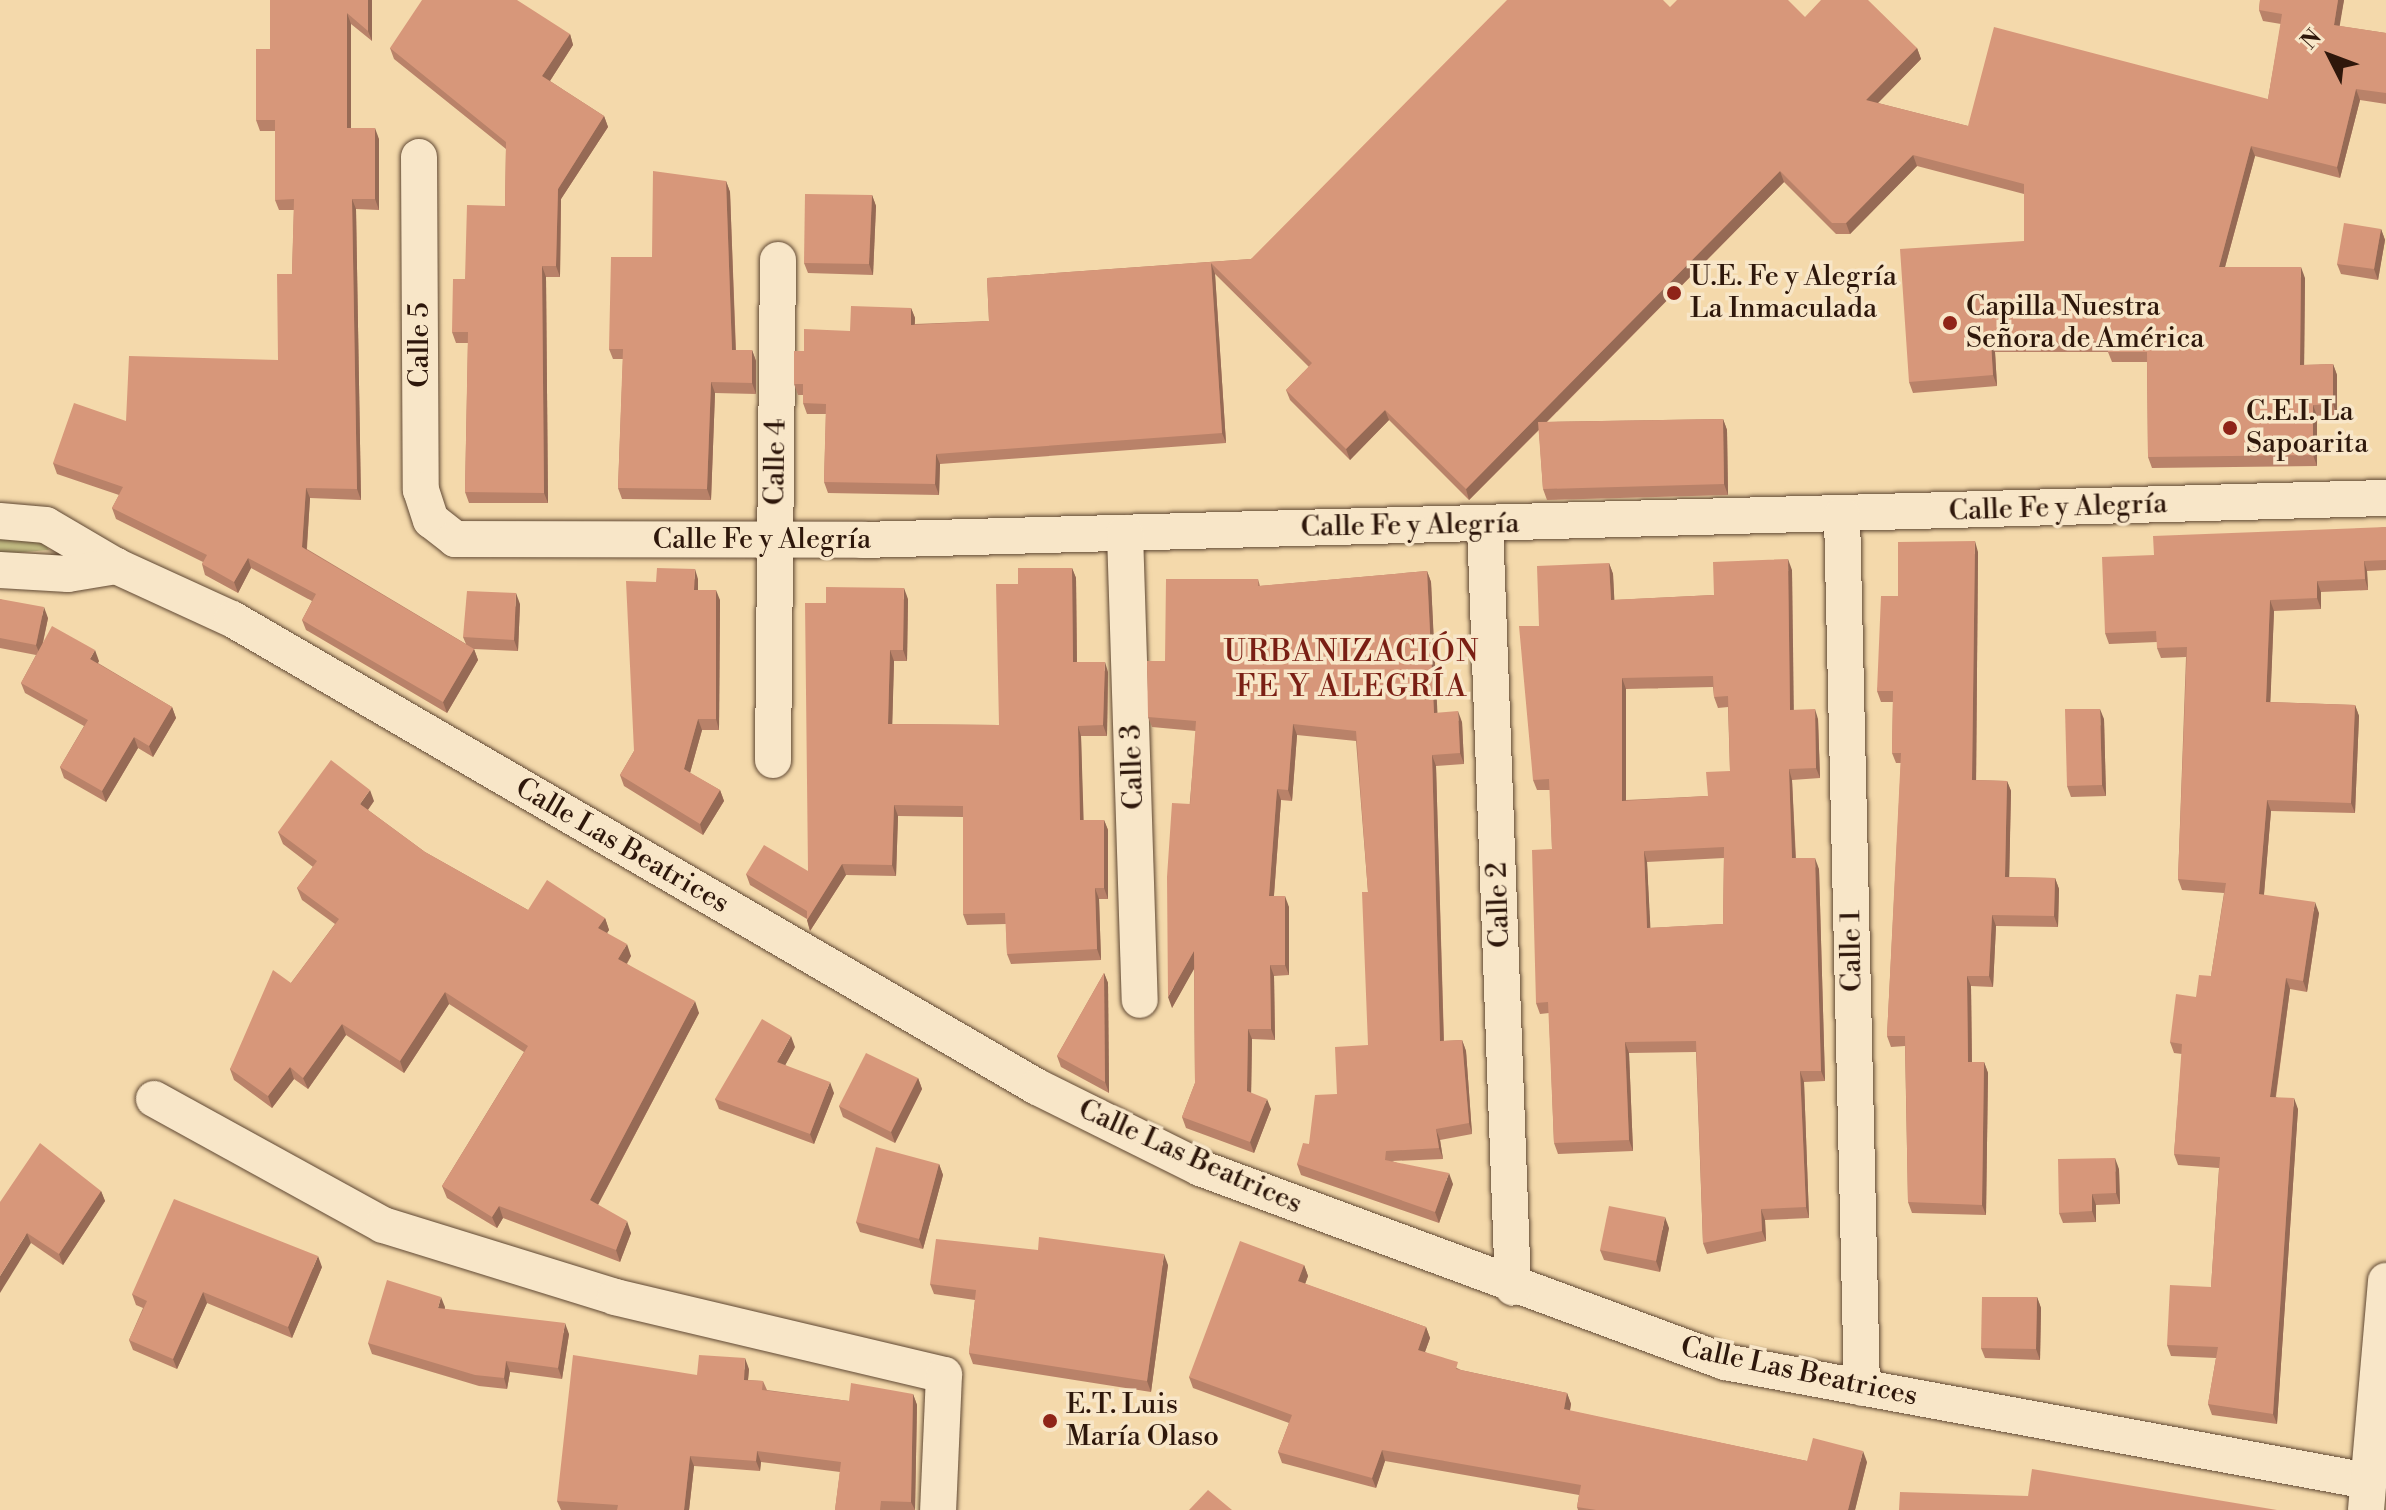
<!DOCTYPE html>
<meta charset="utf-8">
<style>
body{margin:0}
#map{position:relative;width:2386px;height:1510px;overflow:hidden;background:#f4d9ab;font-family:"Libre Bodoni",serif}
div>[style]{position:absolute}
.green>*{inset:0;background:#c3bd84}
.roads{filter:drop-shadow(0 0 2px #604833) drop-shadow(0 0 2px #604833)}
.minor>*{height:36px;margin:-18px;padding:0 18px;transform-origin:18px;border-radius:18px;background:#f8e6c8}
.wall>*{inset:0;background:#b98269}
.shaded-wall>*{inset:0;background:#966a55}
.building>*{inset:0;background:#d7977a}
.dots>*{width:22px;height:22px;translate:-50% -50%;box-sizing:border-box;border:4px solid #f8e6c8;border-radius:50%}
span{translate:-50% -50%;white-space:nowrap;text-align:center;line-height:1.15;-webkit-text-stroke:7px #f8e6c8;paint-order:stroke}
.poi-label{font-size:28px;color:#2e170b}
.left{translate:0 -50%;text-align:left}
.street-label{font-size:28px;color:#2e170b}
.neighbourhood-label{font-size:30px;color:#7a1f14;letter-spacing:2px}
.north{position:absolute;left:2290px;top:16px;width:80px;height:80px;-webkit-text-stroke:6px #f8e6c8;paint-order:stroke;rotate:312deg;font-size:22px;font-weight:700;line-height:32px;text-align:center;color:#2e170b}
.north::after{content:'';display:block;margin:auto;width:28px;height:36px;background:#2e170b;clip-path:polygon(50% 0,100% 100%,50% 72%,0 100%)}
</style>
<div id="map">
<div class="green">
<div style="clip-path:polygon(0 537px,43px 541px,49px 550px,0 554px)"></div>
</div>
<div class="roads">
<div class="minor">
<div style="left:419px;top:157px;width:333px;rotate:89.7deg"></div>
<div style="left:421px;top:490px;width:32px;rotate:72deg"></div>
<div style="left:431px;top:520px;width:31px;rotate:38deg"></div>
<div style="left:455px;top:539px;width:407px;rotate:0.1deg"></div>
<div style="left:862px;top:540px;width:1525px;rotate:-1.58deg"></div>
<div style="left:1842px;top:515px;width:873px;rotate:88.69deg"></div>
<div style="left:0;top:521px;width:46px;rotate:5deg"></div>
<div style="left:46px;top:525px;width:81px;rotate:30.4deg"></div>
<div style="left:116px;top:566px;width:128px;rotate:24.6deg"></div>
<div style="left:232px;top:619px;width:931px;rotate:30.17deg"></div>
<div style="left:1037px;top:1087px;width:182px;rotate:26.4deg"></div>
<div style="left:1200px;top:1168px;width:560px;rotate:20.28deg"></div>
<div style="left:1725px;top:1362px;width:654px;rotate:10.49deg"></div>
<div style="left:1485px;top:524px;width:764px;rotate:87.9deg"></div>
<div style="left:1125px;top:533px;width:467px;rotate:88.2deg"></div>
<div style="left:0;top:570px;width:68px;rotate:3.4deg"></div>
<div style="left:68px;top:574px;width:49px;rotate:-9.5deg"></div>
<div style="left:773px;top:760px;width:500px;rotate:-89.43deg"></div>
<div style="left:154px;top:1099px;width:261px;rotate:28.8deg"></div>
<div style="left:383px;top:1225px;width:243px;rotate:17.2deg"></div>
<div style="left:615px;top:1297px;width:338px;rotate:13.3deg"></div>
<div style="left:944px;top:1375px;width:135px;rotate:92.5deg"></div>
<div style="left:2366px;top:1510px;width:230px;rotate:-85deg"></div>
</div>
</div>
<div class="wall">
<div style="clip-path:polygon(372px 0,372px 41px,351px 24px,351px 128px,379px 139px,379px 210px,356px 209px,361px 500px,310px 498px,307px 549px,466px 644px,463px 637px,520px 604px,518px 651px,474px 649px,478px 660px,447px 713px,306px 630px,302px 620px,312px 601px,251px 568px,238px 593px,205px 575px,202px 564px,203px 562px,116px 519px,112px 508px,119px 495px,57px 474px,53px 463px,126px 421px,278px 360px,292px 274px,294px 210px,279px 210px,275px 200px,275px 131px,260px 131px,256px 120px,270px 49px)"></div>
<div style="clip-path:polygon(2260px 0,2344px 0,2339px 26px,2386px 33px,2386px 104px,2360px 100px,2340px 178px,2255px 156px,2225px 267px,2305px 278px,2304px 365px,2333px 364px,2337px 375px,2337px 415px,2317px 416px,2317px 466px,2152px 468px,2148px 457px,2147px 362px,2112px 362px,2108px 352px,1995px 352px,1997px 386px,1913px 393px,1909px 382px,2024px 241px,2024px 194px,1917px 166px,1850px 234px,1836px 234px,1784px 182px,1547px 422px,1723px 419px,1727px 430px,1728px 495px,1547px 500px,1543px 489px,1539px 430px,1469px 500px,1389px 420px,1350px 460px,1290px 400px,1286px 390px,1309px 367px,1215px 274px,1226px 443px,940px 464px,939px 495px,828px 493px,824px 482px,826px 414px,807px 414px,803px 403px,803px 395px,798px 395px,794px 384px,804px 351px,850px 331px,911px 308px,915px 318px,915px 324px,989px 321px,987px 278px,1251px 259px,1670px 7px,1805px 17px,1917px 48px,1921px 59px,1878px 103px,1968px 126px,2268px 99px,2281px 24px,2263px 21px,2259px 10px)"></div>
<div style="clip-path:polygon(570px 34px,573px 45px,550px 81px,604px 116px,608px 127px,561px 199px,560px 277px,546px 277px,548px 503px,469px 503px,465px 492px,468px 343px,456px 343px,452px 332px,465px 279px,505px 206px,506px 149px,394px 59px,390px 48px)"></div>
<div style="clip-path:polygon(726px 181px,730px 192px,736px 350px,752px 350px,756px 361px,756px 394px,715px 393px,711px 500px,622px 499px,618px 488px,623px 359px,613px 359px,609px 349px,652px 257px)"></div>
<div style="clip-path:polygon(872px 195px,876px 206px,873px 275px,808px 273px,804px 263px)"></div>
<div style="clip-path:polygon(2381px 229px,2385px 240px,2378px 280px,2341px 274px,2337px 264px)"></div>
<div style="clip-path:polygon(2386px 527px,2386px 570px,2367px 571px,2368px 590px,2321px 592px,2321px 609px,2274px 611px,2270px 702px,2355px 705px,2359px 716px,2355px 813px,2271px 811px,2264px 895px,2319px 913px,2307px 992px,2290px 989px,2276px 1097px,2298px 1109px,2277px 1424px,2212px 1415px,2208px 1404px,2216px 1358px,2171px 1356px,2167px 1345px,2211px 1287px,2219px 1168px,2178px 1165px,2174px 1154px,2182px 1054px,2174px 1053px,2170px 1042px,2196px 997px,2211px 976px,2224px 893px,2182px 890px,2178px 879px,2186px 657px,2161px 658px,2157px 648px,2157px 642px,2109px 644px,2105px 633px,2154px 555px)"></div>
<div style="clip-path:polygon(1978px 552px,1976px 780px,2007px 781px,2011px 791px,2009px 877px,2055px 878px,2059px 889px,2058px 927px,1996px 926px,1993px 987px,1971px 986px,1972px 1062px,1984px 1062px,1988px 1073px,1986px 1215px,1912px 1213px,1908px 1202px,1905px 1046px,1891px 1047px,1887px 1036px,1901px 763px,1896px 763px,1892px 753px,1893px 702px,1881px 702px,1877px 691px,1898px 596px)"></div>
<div style="clip-path:polygon(evenodd,1609px 563px,1613px 574px,1614px 600px,1714px 595px,1792px 570px,1793px 710px,1818px 719px,1820px 778px,1792px 780px,1796px 858px,1819px 869px,1825px 1081px,1804px 1082px,1809px 1218px,1765px 1220px,1766px 1241px,1707px 1254px,1703px 1243px,1696px 1052px,1629px 1053px,1633px 1151px,1558px 1154px,1554px 1143px,1549px 1013px,1540px 1014px,1536px 1003px,1552px 849px,1550px 790px,1537px 790px,1533px 780px,1539px 626px,1609px 563px,1713px 687px,1714px 697px,1718px 708px,1728px 707px,1730px 771px,1708px 796px,1626px 800px,1626px 689px,1713px 687px,1609px 563px,1724px 858px,1723px 924px,1650px 928px,1647px 862px,1724px 858px)"></div>
<div style="clip-path:polygon(1072px 568px,1076px 578px,1077px 662px,1108px 672px,1107px 736px,1081px 736px,1083px 820px,1104px 820px,1108px 830px,1108px 899px,1099px 899px,1101px 960px,1011px 964px,1007px 954px,1006px 924px,967px 925px,963px 914px,963px 817px,898px 816px,896px 876px,846px 875px,810px 931px,807px 919px,750px 885px,746px 874px,808px 871px,826px 603px,908px 599px,907px 661px,894px 661px,892px 724px,999px 725px,1018px 584px)"></div>
<div style="clip-path:polygon(1427px 571px,1431px 582px,1437px 713px,1462px 722px,1464px 764px,1436px 766px,1444px 1041px,1462px 1040px,1466px 1051px,1472px 1134px,1440px 1140px,1443px 1159px,1392px 1161px,1453px 1184px,1439px 1223px,1301px 1175px,1297px 1164px,1368px 1045px,1368px 892px,1356px 741px,1297px 735px,1292px 801px,1281px 800px,1274px 896px,1289px 907px,1289px 975px,1274px 976px,1275px 1040px,1252px 1039px,1251px 1093px,1271px 1109px,1254px 1153px,1186px 1128px,1182px 1117px,1195px 1083px,1194px 968px,1172px 1008px,1196px 731px,1152px 727px,1148px 717px,1165px 661px,1258px 579px,1260px 586px)"></div>
<div style="clip-path:polygon(698px 579px,698px 590px,720px 600px,719px 730px,702px 730px,690px 773px,720px 790px,724px 801px,703px 835px,624px 786px,620px 775px,634px 751px,656px 582px)"></div>
<div style="clip-path:polygon(0 599px,48px 618px,43px 643px,99px 661px,98px 663px,172px 707px,176px 718px,153px 757px,138px 748px,106px 802px,64px 778px,60px 767px,84px 726px,25px 693px,21px 683px,36px 655px,0 648px)"></div>
<div style="clip-path:polygon(2104px 719px,2106px 796px,2071px 797px,2067px 786px)"></div>
<div style="clip-path:polygon(374px 801px,368px 810px,425px 852px,528px 910px,605px 918px,609px 930px,607px 933px,631px 956px,627px 964px,699px 1013px,598px 1205px,631px 1233px,620px 1262px,503px 1218px,497px 1228px,447px 1198px,442px 1186px,524px 1052px,449px 1004px,404px 1073px,346px 1035px,308px 1089px,294px 1079px,272px 1108px,234px 1080px,230px 1069px,291px 983px,335px 924px,302px 900px,297px 888px,313px 867px,283px 844px,278px 832px)"></div>
<div style="clip-path:polygon(1104px 973px,1108px 983px,1109px 1093px,1061px 1067px,1057px 1056px)"></div>
<div style="clip-path:polygon(795px 1047px,785px 1065px,834px 1093px,814px 1144px,719px 1109px,715px 1099px)"></div>
<div style="clip-path:polygon(918px 1078px,922px 1089px,895px 1143px,843px 1117px,839px 1106px)"></div>
<div style="clip-path:polygon(939px 1164px,943px 1175px,923px 1249px,860px 1232px,856px 1222px)"></div>
<div style="clip-path:polygon(2119px 1169px,2120px 1204px,2096px 1205px,2096px 1222px,2063px 1223px,2059px 1213px)"></div>
<div style="clip-path:polygon(101px 1191px,105px 1201px,63px 1265px,31px 1243px,0 1202px)"></div>
<div style="clip-path:polygon(1669px 1228px,1660px 1272px,1604px 1260px,1600px 1250px)"></div>
<div style="clip-path:polygon(1168px 1265px,1151px 1392px,973px 1364px,969px 1353px,975px 1300px,934px 1294px,930px 1284px)"></div>
<div style="clip-path:polygon(1304px 1265px,1308px 1276px,1305px 1284px,1426px 1327px,1430px 1338px,1425px 1352px,1461px 1370px,1567px 1393px,1571px 1404px,1570px 1411px,1807px 1461px,1867px 1462px,1855px 1510px,1578px 1510px,1577px 1507px,1579px 1495px,1385px 1461px,1376px 1488px,1282px 1463px,1278px 1452px,1289px 1423px,1193px 1388px,1189px 1377px)"></div>
<div style="clip-path:polygon(322px 1267px,292px 1338px,207px 1303px,177px 1369px,133px 1350px,129px 1340px,143px 1308px,136px 1305px,132px 1294px)"></div>
<div style="clip-path:polygon(2037px 1297px,2041px 1308px,2040px 1360px,1985px 1358px,1981px 1348px)"></div>
<div style="clip-path:polygon(445px 1307px,445px 1309px,569px 1334px,562px 1379px,510px 1372px,507px 1389px,479px 1386px,372px 1354px,368px 1343px)"></div>
<div style="clip-path:polygon(749px 1369px,748px 1380px,763px 1381px,767px 1390px,849px 1401px,913px 1394px,917px 1405px,915px 1510px,835px 1510px,840px 1472px,761px 1462px,760px 1471px,694px 1466px,689px 1510px,561px 1510px,557px 1501px,697px 1375px)"></div>
</div>
<div class="shaded-wall">
<div style="clip-path:polygon(368px 0,372px 0,372px 41px,368px 31px)"></div>
<div style="clip-path:polygon(2338px 0,2344px 0,2338px 36px,2334px 25px)"></div>
<div style="clip-path:polygon(347px 13px,351px 24px,351px 139px,347px 128px)"></div>
<div style="clip-path:polygon(570px 34px,573px 45px,546px 87px,542px 76px)"></div>
<div style="clip-path:polygon(1917px 48px,1921px 59px,1870px 111px,1866px 100px)"></div>
<div style="clip-path:polygon(2356px 89px,2360px 100px,2340px 178px,2337px 167px)"></div>
<div style="clip-path:polygon(604px 116px,608px 127px,561px 199px,560px 277px,556px 266px,558px 189px)"></div>
<div style="clip-path:polygon(375px 128px,379px 139px,379px 210px,375px 199px)"></div>
<div style="clip-path:polygon(2251px 146px,2255px 156px,2222px 278px,2219px 267px)"></div>
<div style="clip-path:polygon(1913px 155px,1917px 166px,1850px 234px,1846px 223px)"></div>
<div style="clip-path:polygon(1780px 171px,1784px 182px,1469px 500px,1466px 489px)"></div>
<div style="clip-path:polygon(726px 181px,730px 192px,736px 361px,732px 350px)"></div>
<div style="clip-path:polygon(872px 195px,876px 206px,873px 275px,869px 264px)"></div>
<div style="clip-path:polygon(352px 199px,356px 209px,361px 500px,357px 489px)"></div>
<div style="clip-path:polygon(2381px 229px,2385px 240px,2378px 280px,2374px 269px)"></div>
<div style="clip-path:polygon(1211px 263px,1215px 274px,1226px 443px,1222px 433px)"></div>
<div style="clip-path:polygon(542px 266px,546px 277px,548px 503px,544px 493px)"></div>
<div style="clip-path:polygon(2301px 267px,2305px 278px,2304px 375px,2300px 365px)"></div>
<div style="clip-path:polygon(911px 308px,915px 318px,914px 335px,911px 325px)"></div>
<div style="clip-path:polygon(1991px 342px,1995px 352px,1997px 386px,1993px 375px)"></div>
<div style="clip-path:polygon(752px 350px,756px 361px,756px 394px,752px 383px)"></div>
<div style="clip-path:polygon(2333px 364px,2337px 375px,2337px 415px,2333px 404px)"></div>
<div style="clip-path:polygon(711px 382px,715px 393px,711px 500px,707px 489px)"></div>
<div style="clip-path:polygon(2313px 405px,2317px 416px,2317px 466px,2313px 455px)"></div>
<div style="clip-path:polygon(1385px 410px,1389px 420px,1350px 460px,1346px 449px)"></div>
<div style="clip-path:polygon(1723px 419px,1727px 430px,1728px 495px,1724px 484px)"></div>
<div style="clip-path:polygon(936px 454px,940px 464px,939px 495px,935px 484px)"></div>
<div style="clip-path:polygon(306px 488px,310px 498px,306px 557px,302px 547px)"></div>
<div style="clip-path:polygon(1975px 541px,1978px 552px,1976px 791px,1972px 780px)"></div>
<div style="clip-path:polygon(248px 558px,251px 568px,238px 593px,234px 582px)"></div>
<div style="clip-path:polygon(1788px 559px,1792px 570px,1794px 721px,1790px 710px)"></div>
<div style="clip-path:polygon(2364px 561px,2367px 571px,2368px 590px,2365px 579px)"></div>
<div style="clip-path:polygon(1609px 563px,1613px 574px,1615px 611px,1611px 600px)"></div>
<div style="clip-path:polygon(1072px 568px,1076px 578px,1077px 672px,1073px 662px)"></div>
<div style="clip-path:polygon(695px 569px,698px 579px,698px 601px,694px 590px)"></div>
<div style="clip-path:polygon(1427px 571px,1431px 582px,1438px 724px,1434px 713px)"></div>
<div style="clip-path:polygon(2317px 581px,2321px 592px,2321px 609px,2317px 598px)"></div>
<div style="clip-path:polygon(904px 588px,908px 599px,907px 661px,903px 650px)"></div>
<div style="clip-path:polygon(716px 590px,720px 600px,719px 730px,716px 719px)"></div>
<div style="clip-path:polygon(516px 593px,520px 604px,518px 651px,514px 640px)"></div>
<div style="clip-path:polygon(2270px 600px,2274px 611px,2270px 712px,2266px 702px)"></div>
<div style="clip-path:polygon(44px 607px,48px 618px,40px 655px,36px 645px)"></div>
<div style="clip-path:polygon(474px 649px,478px 660px,447px 713px,443px 702px)"></div>
<div style="clip-path:polygon(95px 650px,99px 661px,94px 670px,90px 659px)"></div>
<div style="clip-path:polygon(890px 650px,894px 661px,892px 735px,888px 724px)"></div>
<div style="clip-path:polygon(1105px 662px,1108px 672px,1107px 736px,1103px 725px)"></div>
<div style="clip-path:polygon(1622px 678px,1626px 689px,1626px 811px,1622px 801px)"></div>
<div style="clip-path:polygon(2355px 705px,2359px 716px,2355px 813px,2351px 803px)"></div>
<div style="clip-path:polygon(172px 707px,176px 718px,153px 757px,149px 746px)"></div>
<div style="clip-path:polygon(1815px 709px,1818px 719px,1820px 778px,1816px 768px)"></div>
<div style="clip-path:polygon(2100px 709px,2104px 719px,2106px 796px,2102px 785px)"></div>
<div style="clip-path:polygon(1458px 711px,1462px 722px,1464px 764px,1460px 753px)"></div>
<div style="clip-path:polygon(698px 719px,702px 730px,688px 780px,684px 769px)"></div>
<div style="clip-path:polygon(1293px 724px,1297px 735px,1292px 801px,1288px 790px)"></div>
<div style="clip-path:polygon(1078px 726px,1081px 736px,1084px 831px,1080px 820px)"></div>
<div style="clip-path:polygon(134px 737px,138px 748px,106px 802px,102px 791px)"></div>
<div style="clip-path:polygon(1432px 755px,1436px 766px,1444px 1052px,1440px 1041px)"></div>
<div style="clip-path:polygon(1789px 769px,1792px 780px,1796px 869px,1792px 858px)"></div>
<div style="clip-path:polygon(2007px 781px,2011px 791px,2009px 888px,2005px 877px)"></div>
<div style="clip-path:polygon(1277px 789px,1281px 800px,1273px 907px,1269px 896px)"></div>
<div style="clip-path:polygon(370px 790px,374px 801px,364px 815px,360px 804px)"></div>
<div style="clip-path:polygon(720px 790px,724px 801px,703px 835px,700px 824px)"></div>
<div style="clip-path:polygon(2267px 800px,2271px 811px,2263px 905px,2259px 894px)"></div>
<div style="clip-path:polygon(894px 805px,898px 816px,896px 876px,892px 865px)"></div>
<div style="clip-path:polygon(1104px 820px,1108px 830px,1108px 899px,1104px 888px)"></div>
<div style="clip-path:polygon(1644px 851px,1647px 862px,1651px 939px,1647px 928px)"></div>
<div style="clip-path:polygon(1815px 858px,1819px 869px,1825px 1081px,1821px 1071px)"></div>
<div style="clip-path:polygon(842px 864px,846px 875px,810px 931px,807px 920px)"></div>
<div style="clip-path:polygon(2055px 878px,2059px 889px,2058px 927px,2054px 916px)"></div>
<div style="clip-path:polygon(1095px 888px,1099px 899px,1101px 960px,1097px 949px)"></div>
<div style="clip-path:polygon(1285px 896px,1289px 907px,1289px 975px,1285px 965px)"></div>
<div style="clip-path:polygon(2315px 902px,2319px 913px,2307px 992px,2303px 981px)"></div>
<div style="clip-path:polygon(1992px 915px,1996px 926px,1993px 987px,1989px 976px)"></div>
<div style="clip-path:polygon(605px 918px,609px 930px,602px 940px,598px 928px)"></div>
<div style="clip-path:polygon(627px 944px,631px 956px,622px 971px,618px 959px)"></div>
<div style="clip-path:polygon(1194px 951px,1198px 962px,1172px 1008px,1168px 997px)"></div>
<div style="clip-path:polygon(1270px 965px,1274px 976px,1275px 1040px,1271px 1029px)"></div>
<div style="clip-path:polygon(1104px 973px,1108px 983px,1109px 1093px,1105px 1082px)"></div>
<div style="clip-path:polygon(1967px 976px,1971px 986px,1972px 1073px,1968px 1062px)"></div>
<div style="clip-path:polygon(2286px 978px,2290px 989px,2274px 1108px,2270px 1097px)"></div>
<div style="clip-path:polygon(445px 992px,449px 1004px,404px 1073px,400px 1061px)"></div>
<div style="clip-path:polygon(695px 1001px,699px 1013px,594px 1212px,590px 1200px)"></div>
<div style="clip-path:polygon(342px 1024px,346px 1035px,308px 1089px,303px 1078px)"></div>
<div style="clip-path:polygon(1248px 1029px,1252px 1039px,1251px 1102px,1247px 1091px)"></div>
<div style="clip-path:polygon(791px 1036px,795px 1047px,781px 1073px,777px 1062px)"></div>
<div style="clip-path:polygon(1462px 1040px,1466px 1051px,1472px 1134px,1469px 1123px)"></div>
<div style="clip-path:polygon(1625px 1042px,1629px 1053px,1633px 1151px,1629px 1140px)"></div>
<div style="clip-path:polygon(1984px 1062px,1988px 1073px,1986px 1215px,1982px 1205px)"></div>
<div style="clip-path:polygon(290px 1067px,294px 1079px,272px 1108px,268px 1096px)"></div>
<div style="clip-path:polygon(1800px 1071px,1804px 1082px,1809px 1218px,1806px 1207px)"></div>
<div style="clip-path:polygon(918px 1078px,922px 1089px,895px 1143px,891px 1132px)"></div>
<div style="clip-path:polygon(830px 1082px,834px 1093px,814px 1144px,810px 1134px)"></div>
<div style="clip-path:polygon(2294px 1098px,2298px 1109px,2277px 1424px,2273px 1414px)"></div>
<div style="clip-path:polygon(1267px 1099px,1271px 1109px,1254px 1153px,1250px 1142px)"></div>
<div style="clip-path:polygon(1436px 1129px,1440px 1140px,1443px 1159px,1439px 1148px)"></div>
<div style="clip-path:polygon(2115px 1158px,2119px 1169px,2120px 1204px,2116px 1193px)"></div>
<div style="clip-path:polygon(939px 1164px,943px 1175px,923px 1249px,919px 1239px)"></div>
<div style="clip-path:polygon(1449px 1173px,1453px 1184px,1439px 1223px,1435px 1212px)"></div>
<div style="clip-path:polygon(101px 1191px,105px 1201px,63px 1265px,59px 1254px)"></div>
<div style="clip-path:polygon(2092px 1194px,2096px 1205px,2096px 1222px,2092px 1211px)"></div>
<div style="clip-path:polygon(499px 1206px,503px 1218px,497px 1228px,492px 1217px)"></div>
<div style="clip-path:polygon(1761px 1209px,1765px 1220px,1766px 1241px,1762px 1231px)"></div>
<div style="clip-path:polygon(1665px 1217px,1669px 1228px,1660px 1272px,1656px 1261px)"></div>
<div style="clip-path:polygon(627px 1221px,631px 1233px,620px 1262px,616px 1250px)"></div>
<div style="clip-path:polygon(27px 1233px,31px 1243px,0 1293px,0 1276px)"></div>
<div style="clip-path:polygon(1164px 1254px,1168px 1265px,1151px 1392px,1147px 1381px)"></div>
<div style="clip-path:polygon(318px 1256px,322px 1267px,292px 1338px,288px 1327px)"></div>
<div style="clip-path:polygon(1304px 1265px,1308px 1276px,1302px 1292px,1298px 1281px)"></div>
<div style="clip-path:polygon(203px 1292px,207px 1303px,177px 1369px,173px 1359px)"></div>
<div style="clip-path:polygon(441px 1297px,445px 1307px,442px 1319px,438px 1308px)"></div>
<div style="clip-path:polygon(2037px 1297px,2041px 1308px,2040px 1360px,2036px 1349px)"></div>
<div style="clip-path:polygon(565px 1323px,569px 1334px,562px 1379px,558px 1368px)"></div>
<div style="clip-path:polygon(1426px 1327px,1430px 1338px,1422px 1360px,1418px 1350px)"></div>
<div style="clip-path:polygon(745px 1358px,749px 1369px,747px 1391px,744px 1380px)"></div>
<div style="clip-path:polygon(506px 1361px,510px 1372px,507px 1389px,504px 1378px)"></div>
<div style="clip-path:polygon(1567px 1393px,1571px 1404px,1568px 1420px,1564px 1409px)"></div>
<div style="clip-path:polygon(913px 1394px,917px 1405px,915px 1510px,911px 1502px)"></div>
<div style="clip-path:polygon(1382px 1450px,1385px 1461px,1376px 1488px,1372px 1478px)"></div>
<div style="clip-path:polygon(757px 1451px,761px 1462px,760px 1471px,756px 1461px)"></div>
<div style="clip-path:polygon(1863px 1451px,1867px 1462px,1855px 1510px,1848px 1510px)"></div>
<div style="clip-path:polygon(690px 1456px,694px 1466px,689px 1510px,684px 1510px)"></div>
</div>
<div class="building">
<div style="clip-path:polygon(270px 0,368px 0,368px 31px,347px 13px,347px 128px,375px 128px,375px 199px,352px 199px,357px 489px,306px 488px,302px 547px,474px 649px,443px 702px,302px 620px,316px 594px,248px 558px,234px 582px,202px 564px,207px 555px,112px 508px,123px 487px,53px 463px,74px 403px,126px 421px,129px 356px,278px 360px,277px 274px,292px 274px,294px 199px,275px 200px,275px 120px,256px 120px,256px 49px,270px 49px)"></div>
<div style="clip-path:polygon(422px 0,517px 0,570px 34px,542px 76px,604px 116px,558px 189px,556px 266px,542px 266px,544px 493px,465px 492px,468px 332px,452px 332px,453px 279px,465px 279px,467px 205px,505px 206px,506px 142px,390px 48px)"></div>
<div style="clip-path:polygon(1507px 0,1663px 0,1670px 7px,1677px 0,1788px 0,1805px 17px,1821px 0,1868px 0,1917px 48px,1866px 100px,1968px 126px,1994px 27px,2268px 99px,2282px 14px,2259px 10px,2260px 0,2338px 0,2334px 25px,2386px 33px,2386px 93px,2356px 89px,2337px 167px,2251px 146px,2219px 267px,2301px 267px,2300px 365px,2333px 364px,2333px 404px,2313px 405px,2313px 455px,2148px 457px,2147px 352px,2108px 352px,2108px 341px,1991px 342px,1993px 375px,1909px 382px,1900px 249px,2024px 241px,2024px 184px,1913px 155px,1846px 223px,1832px 223px,1780px 171px,1466px 489px,1385px 410px,1346px 449px,1286px 390px,1312px 363px,1211px 263px,1222px 433px,936px 454px,935px 484px,824px 482px,826px 404px,803px 403px,803px 384px,794px 384px,794px 351px,804px 351px,804px 329px,850px 331px,851px 306px,911px 308px,911px 325px,989px 321px,987px 278px,1251px 259px)"></div>
<div style="clip-path:polygon(653px 171px,726px 181px,732px 350px,752px 350px,752px 383px,711px 382px,707px 489px,618px 488px,623px 349px,609px 349px,611px 257px,652px 257px)"></div>
<div style="clip-path:polygon(805px 194px,872px 195px,869px 264px,804px 263px)"></div>
<div style="clip-path:polygon(2344px 223px,2381px 229px,2374px 269px,2337px 264px)"></div>
<div style="clip-path:polygon(1723px 419px,1724px 484px,1543px 489px,1538px 422px)"></div>
<div style="clip-path:polygon(2386px 527px,2386px 560px,2364px 561px,2365px 579px,2317px 581px,2317px 598px,2270px 600px,2266px 702px,2355px 705px,2351px 803px,2267px 800px,2259px 894px,2315px 902px,2303px 981px,2286px 978px,2270px 1097px,2294px 1098px,2273px 1414px,2208px 1404px,2218px 1347px,2167px 1345px,2170px 1285px,2211px 1287px,2220px 1157px,2174px 1154px,2182px 1044px,2170px 1042px,2176px 994px,2196px 997px,2199px 975px,2211px 976px,2226px 883px,2178px 879px,2187px 647px,2157px 648px,2156px 631px,2105px 633px,2102px 557px,2154px 555px,2153px 536px)"></div>
<div style="clip-path:polygon(1975px 541px,1972px 780px,2007px 781px,2005px 877px,2055px 878px,2054px 916px,1992px 915px,1989px 976px,1967px 976px,1968px 1062px,1984px 1062px,1982px 1205px,1908px 1202px,1905px 1036px,1887px 1036px,1901px 753px,1892px 753px,1893px 691px,1877px 691px,1881px 596px,1898px 596px,1898px 542px)"></div>
<div style="clip-path:polygon(evenodd,1788px 559px,1790px 710px,1815px 709px,1816px 768px,1789px 769px,1792px 858px,1815px 858px,1821px 1071px,1800px 1071px,1806px 1207px,1761px 1209px,1762px 1231px,1703px 1243px,1696px 1041px,1625px 1042px,1629px 1140px,1554px 1143px,1548px 1002px,1536px 1003px,1532px 850px,1552px 849px,1549px 779px,1533px 780px,1519px 626px,1539px 626px,1537px 566px,1609px 563px,1611px 600px,1714px 595px,1713px 562px,1788px 559px,1713px 676px,1714px 697px,1728px 696px,1730px 771px,1706px 772px,1708px 796px,1622px 801px,1622px 678px,1713px 676px,1788px 559px,1724px 847px,1723px 924px,1647px 928px,1644px 851px,1724px 847px)"></div>
<div style="clip-path:polygon(657px 568px,695px 569px,694px 590px,716px 590px,716px 719px,698px 719px,684px 769px,720px 790px,700px 824px,620px 775px,634px 751px,626px 581px,656px 582px)"></div>
<div style="clip-path:polygon(1018px 568px,1072px 568px,1073px 662px,1105px 662px,1103px 725px,1078px 726px,1080px 820px,1104px 820px,1104px 888px,1095px 888px,1097px 949px,1007px 954px,1005px 913px,963px 914px,963px 806px,894px 805px,892px 865px,842px 864px,807px 920px,807px 911px,746px 874px,764px 845px,808px 871px,805px 603px,826px 603px,826px 587px,904px 588px,903px 650px,890px 650px,888px 724px,999px 725px,996px 584px,1018px 584px)"></div>
<div style="clip-path:polygon(1427px 571px,1434px 713px,1458px 711px,1460px 753px,1432px 755px,1440px 1041px,1462px 1040px,1469px 1123px,1436px 1129px,1439px 1148px,1386px 1151px,1385px 1160px,1449px 1173px,1435px 1212px,1297px 1164px,1303px 1143px,1309px 1144px,1315px 1095px,1337px 1094px,1335px 1047px,1368px 1045px,1362px 892px,1368px 892px,1356px 731px,1293px 724px,1288px 790px,1277px 789px,1269px 896px,1285px 896px,1285px 965px,1270px 965px,1271px 1029px,1248px 1029px,1247px 1091px,1267px 1099px,1250px 1142px,1182px 1117px,1195px 1083px,1194px 951px,1168px 997px,1167px 877px,1172px 803px,1190px 804px,1196px 721px,1148px 717px,1147px 661px,1165px 661px,1166px 579px,1258px 579px,1258px 586px)"></div>
<div style="clip-path:polygon(467px 591px,516px 593px,514px 640px,463px 637px)"></div>
<div style="clip-path:polygon(0 599px,44px 607px,36px 645px,0 638px)"></div>
<div style="clip-path:polygon(52px 626px,95px 650px,90px 659px,172px 707px,149px 746px,134px 737px,102px 791px,60px 767px,88px 720px,21px 683px)"></div>
<div style="clip-path:polygon(2065px 709px,2100px 709px,2102px 785px,2067px 786px)"></div>
<div style="clip-path:polygon(331px 760px,370px 790px,360px 804px,425px 852px,528px 910px,547px 880px,605px 918px,598px 928px,627px 944px,618px 959px,695px 1001px,590px 1200px,627px 1221px,616px 1250px,499px 1206px,492px 1217px,442px 1186px,528px 1046px,445px 992px,400px 1061px,342px 1024px,303px 1078px,290px 1067px,268px 1096px,230px 1069px,273px 970px,291px 983px,339px 919px,297px 888px,317px 861px,278px 832px)"></div>
<div style="clip-path:polygon(1104px 973px,1105px 1082px,1057px 1056px)"></div>
<div style="clip-path:polygon(762px 1019px,791px 1036px,777px 1062px,830px 1082px,810px 1134px,715px 1099px)"></div>
<div style="clip-path:polygon(866px 1053px,918px 1078px,891px 1132px,839px 1106px)"></div>
<div style="clip-path:polygon(40px 1143px,101px 1191px,59px 1254px,27px 1233px,0 1276px,0 1202px)"></div>
<div style="clip-path:polygon(876px 1147px,939px 1164px,919px 1239px,856px 1222px)"></div>
<div style="clip-path:polygon(2115px 1158px,2116px 1193px,2092px 1194px,2092px 1211px,2059px 1213px,2058px 1159px)"></div>
<div style="clip-path:polygon(174px 1199px,318px 1256px,288px 1327px,203px 1292px,173px 1359px,129px 1340px,147px 1301px,132px 1294px)"></div>
<div style="clip-path:polygon(1609px 1206px,1665px 1217px,1656px 1261px,1600px 1250px)"></div>
<div style="clip-path:polygon(1039px 1237px,1164px 1254px,1147px 1381px,969px 1353px,976px 1290px,930px 1284px,936px 1239px,1038px 1250px)"></div>
<div style="clip-path:polygon(1240px 1241px,1304px 1265px,1298px 1281px,1426px 1327px,1418px 1350px,1458px 1362px,1456px 1369px,1567px 1393px,1564px 1409px,1807px 1461px,1813px 1438px,1863px 1451px,1848px 1510px,1596px 1510px,1577px 1507px,1581px 1485px,1382px 1450px,1372px 1478px,1278px 1452px,1292px 1415px,1189px 1377px)"></div>
<div style="clip-path:polygon(387px 1280px,441px 1297px,438px 1308px,565px 1323px,558px 1368px,506px 1361px,504px 1378px,475px 1375px,368px 1343px)"></div>
<div style="clip-path:polygon(1982px 1297px,2037px 1297px,2036px 1349px,1981px 1348px)"></div>
<div style="clip-path:polygon(573px 1355px,697px 1375px,699px 1355px,745px 1358px,744px 1380px,763px 1381px,762px 1390px,849px 1401px,851px 1383px,913px 1394px,911px 1502px,881px 1501px,880px 1510px,835px 1510px,841px 1462px,757px 1451px,756px 1461px,690px 1456px,684px 1510px,617px 1510px,618px 1505px,557px 1501px)"></div>
<div style="clip-path:polygon(2032px 1469px,2277px 1510px,1899px 1510px,1900px 1492px,2028px 1496px)"></div>
<div style="clip-path:polygon(1208px 1490px,1232px 1510px,1189px 1510px)"></div>
</div>
<div class="dots">
<div style="left:1674px;top:293px;background:#8f2418"></div>
<div style="left:1950px;top:323px;background:#8f2418"></div>
<div style="left:2230px;top:428px;background:#8f2418"></div>
<div style="left:1050px;top:1421px;background:#8f2418"></div>
</div>
<div class="poi-label">
<span class="left" style="left:1690px;top:293px">U.E. Fe y Alegría<br>La Inmaculada</span>
<span class="left" style="left:1966px;top:323px">Capilla Nuestra<br>Señora de América</span>
<span class="left" style="left:2246px;top:428px">C.E.I. La<br>Sapoarita</span>
<span class="left" style="left:1066px;top:1421px">E.T. Luis<br>María Olaso</span>
</div>
<div class="street-label">
<span style="left:420px;top:345px;rotate:-90deg">Calle 5</span>
<span style="left:776px;top:462px;rotate:-89deg">Calle 4</span>
<span style="left:2058px;top:508px;rotate:-2deg">Calle Fe y Alegría</span>
<span style="left:1410px;top:526px;rotate:-1deg">Calle Fe y Alegría</span>
<span style="left:762px;top:540px">Calle Fe y Alegría</span>
<span style="left:1133px;top:767px;rotate:-92deg">Calle 3</span>
<span style="left:622px;top:846px;rotate:30deg">Calle Las Beatrices</span>
<span style="left:1499px;top:905px;rotate:-92deg">Calle 2</span>
<span style="left:1852px;top:951px;rotate:-91deg">Calle 1</span>
<span style="left:1190px;top:1157px;rotate:24deg">Calle Las Beatrices</span>
<span style="left:1799px;top:1372px;rotate:12deg">Calle Las Beatrices</span>
</div>
<div class="neighbourhood-label">
<span style="left:1352px;top:669px">URBANIZACIÓN<br>FE Y ALEGRÍA</span>
</div>
<div class="north">N</div>
</div>
